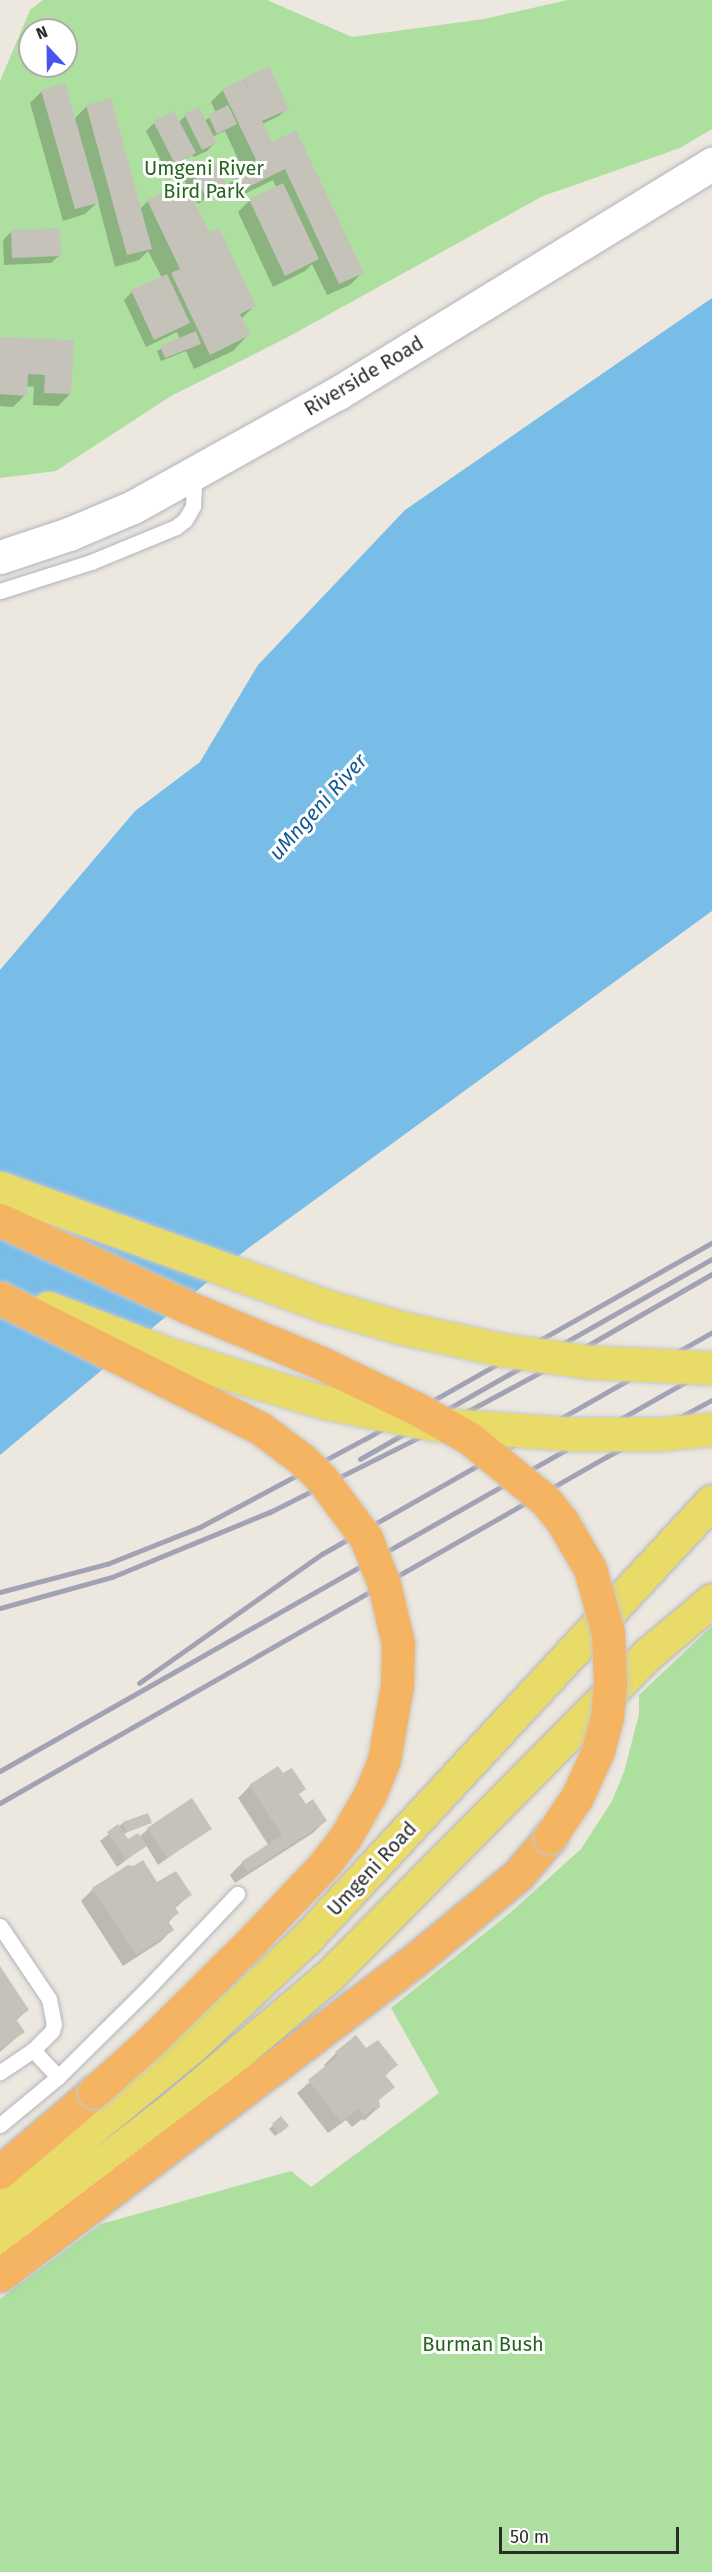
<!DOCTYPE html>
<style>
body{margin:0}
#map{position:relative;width:712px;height:2572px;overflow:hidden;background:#ece8df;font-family:"Fira Sans",sans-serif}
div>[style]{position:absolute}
.green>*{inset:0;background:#ade09f}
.water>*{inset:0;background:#78bce8}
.shadow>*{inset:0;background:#0003}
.building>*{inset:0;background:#c5c2ba}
.roads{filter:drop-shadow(0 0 2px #b2b3be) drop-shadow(0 0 2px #b2b3be)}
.lane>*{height:15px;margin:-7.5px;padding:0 7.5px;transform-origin:7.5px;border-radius:7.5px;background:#fff}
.secondary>*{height:33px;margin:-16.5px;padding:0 16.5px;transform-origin:16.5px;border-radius:16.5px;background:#fff}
.primary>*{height:33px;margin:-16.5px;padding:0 16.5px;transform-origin:16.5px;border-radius:16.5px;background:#e9db67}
.highway>*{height:33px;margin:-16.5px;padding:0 16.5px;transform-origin:16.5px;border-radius:16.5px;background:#f5b461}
.rail>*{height:4.5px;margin:-2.25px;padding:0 2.25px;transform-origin:2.25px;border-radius:2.25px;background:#a2a2b5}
.bridges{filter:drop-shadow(0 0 2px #c8c8c8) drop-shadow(0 0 2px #c8c8c8)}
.primary-bridge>*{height:33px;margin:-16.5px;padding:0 16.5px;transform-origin:16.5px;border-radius:16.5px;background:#e9db67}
.highway-bridge>*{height:33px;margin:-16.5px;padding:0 16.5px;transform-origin:16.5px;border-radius:16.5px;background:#f5b461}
span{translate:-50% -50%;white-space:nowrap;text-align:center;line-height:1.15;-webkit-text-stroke:6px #fff;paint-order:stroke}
.park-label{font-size:20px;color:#25661f}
.street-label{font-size:20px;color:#2c2c2c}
.water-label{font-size:21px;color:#155a96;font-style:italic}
.north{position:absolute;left:18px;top:18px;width:60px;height:60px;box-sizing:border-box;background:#fff;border:2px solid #ababab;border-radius:50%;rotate:338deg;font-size:16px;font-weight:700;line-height:24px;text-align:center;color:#2c2c2c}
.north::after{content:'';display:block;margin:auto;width:21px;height:27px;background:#4953f0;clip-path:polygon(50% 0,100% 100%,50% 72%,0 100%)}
.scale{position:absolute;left:499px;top:2527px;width:180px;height:27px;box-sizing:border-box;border:3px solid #2c2c2c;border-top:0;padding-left:8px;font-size:18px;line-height:21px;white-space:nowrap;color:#2c2c2c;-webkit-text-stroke:4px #fff;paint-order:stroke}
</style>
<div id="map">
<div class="green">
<div style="clip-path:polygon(evenodd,43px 0,267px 0,352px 37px,484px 19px,568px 0,712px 0,712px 129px,680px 148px,543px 196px,288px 337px,171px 396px,56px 471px,0 478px,0 81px,30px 10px,43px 0,30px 30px,66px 30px,66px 66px,30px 66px,30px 30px)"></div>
<div style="clip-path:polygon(712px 1626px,712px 2572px,0 2572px,0 2299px,101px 2224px,291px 2171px,311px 2187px,439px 2093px,391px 2008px,510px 1913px,581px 1849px,612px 1801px,624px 1772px,639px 1714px,639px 1695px)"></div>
</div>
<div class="water">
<div style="clip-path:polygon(712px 298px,712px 911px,247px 1249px,0 1455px,0 970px,135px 811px,200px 762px,258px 665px,405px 510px)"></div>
</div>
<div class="shadow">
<div style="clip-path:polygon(244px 79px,287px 108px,279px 116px,262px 124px,271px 144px,362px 273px,350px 285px,327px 295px,312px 264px,305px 271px,273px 287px,238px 212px,250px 200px,276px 187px,273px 180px,230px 201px,223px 187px,198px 204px,189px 188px,187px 189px,208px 234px,254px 306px,241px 319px,248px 335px,233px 351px,194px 369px,186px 351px,161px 361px,157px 351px,180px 339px,177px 332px,146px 347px,124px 300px,132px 292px,162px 278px,148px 251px,139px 260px,115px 267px,98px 202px,85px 214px,63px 221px,30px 103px,42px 91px,74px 119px,87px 106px,140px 209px,148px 201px,186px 183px,184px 180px,192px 172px,212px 161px,226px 186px,244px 172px,225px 131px,212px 137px,215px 143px,207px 151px,194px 157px,192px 155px,166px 171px,146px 131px,154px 123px,179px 122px,185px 116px,204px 121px,216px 113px,211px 102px,223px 90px)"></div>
<div style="clip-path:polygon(11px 232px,60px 255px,51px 263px,4px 265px,3px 240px)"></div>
<div style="clip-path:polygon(0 338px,70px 394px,58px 406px,33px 405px,34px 387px,26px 386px,25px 395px,13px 407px,0 406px)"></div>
<div style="clip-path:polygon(283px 1775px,305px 1806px,325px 1821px,313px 1833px,235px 1883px,230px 1875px,242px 1863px,269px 1846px,238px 1798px,250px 1786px)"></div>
<div style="clip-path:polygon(123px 1823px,150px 1823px,123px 1834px,128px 1841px,139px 1837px,148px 1829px,210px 1828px,158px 1865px,146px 1845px,117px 1867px,100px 1841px)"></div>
<div style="clip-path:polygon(93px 1889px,190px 1895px,174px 1909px,177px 1913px,168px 1923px,172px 1930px,160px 1942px,123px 1966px,81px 1901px)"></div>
<div style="clip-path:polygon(0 1968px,27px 2010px,16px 2021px,23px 2032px,0 2052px)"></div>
<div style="clip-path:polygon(356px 2037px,366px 2050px,396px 2065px,384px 2077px,392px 2087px,377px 2101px,379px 2107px,366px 2119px,363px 2121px,362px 2119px,352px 2127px,346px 2120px,328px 2133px,297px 2093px,326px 2068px,324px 2065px,336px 2053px)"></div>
<div style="clip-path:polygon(281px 2118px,283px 2129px,275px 2136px,269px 2129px)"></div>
</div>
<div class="building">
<div style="clip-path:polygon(269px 66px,289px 109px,262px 121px,272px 142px,296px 130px,364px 273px,339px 284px,285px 169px,242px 190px,235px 175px,258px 164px,222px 89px,243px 79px,251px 95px,243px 78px)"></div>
<div style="clip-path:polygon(65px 83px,99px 203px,75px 209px,41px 90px)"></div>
<div style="clip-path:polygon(111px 98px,152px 249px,127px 255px,86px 105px)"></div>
<div style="clip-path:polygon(228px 105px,237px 124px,217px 134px,208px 115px)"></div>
<div style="clip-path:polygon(199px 107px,217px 143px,202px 150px,184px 114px)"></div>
<div style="clip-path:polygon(174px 111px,196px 153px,175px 164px,153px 121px)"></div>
<div style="clip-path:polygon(212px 159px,227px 185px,206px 197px,192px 171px)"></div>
<div style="clip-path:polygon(185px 182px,209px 232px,219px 228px,256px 306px,240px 314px,250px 335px,210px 355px,171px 273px,180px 269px,147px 200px)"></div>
<div style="clip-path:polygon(283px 183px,319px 259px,285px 276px,249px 199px)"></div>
<div style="clip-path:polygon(60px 228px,61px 256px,12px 258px,11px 230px)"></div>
<div style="clip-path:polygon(167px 274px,190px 323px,154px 340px,131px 290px)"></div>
<div style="clip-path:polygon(196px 331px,201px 344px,165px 358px,160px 346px)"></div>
<div style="clip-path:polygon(0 337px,74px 340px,71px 394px,44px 393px,45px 375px,28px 374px,27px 396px,0 394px)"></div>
<div style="clip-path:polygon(278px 1766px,283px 1773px,292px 1768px,306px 1789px,299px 1794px,306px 1804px,313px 1799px,327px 1821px,248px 1872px,241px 1862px,282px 1835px,249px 1785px)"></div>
<div style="clip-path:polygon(192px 1798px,212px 1829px,167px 1858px,147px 1828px)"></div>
<div style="clip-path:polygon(148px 1813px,152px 1823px,126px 1832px,123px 1822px)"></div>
<div style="clip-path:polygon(118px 1824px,128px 1839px,138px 1833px,147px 1846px,126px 1860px,107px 1832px)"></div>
<div style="clip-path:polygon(143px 1860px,157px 1882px,176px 1871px,192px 1895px,174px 1906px,179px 1913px,168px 1921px,174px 1930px,136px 1955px,92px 1888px,128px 1865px,134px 1866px)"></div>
<div style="clip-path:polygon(0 1966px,29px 2010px,16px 2019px,25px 2032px,0 2049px)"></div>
<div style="clip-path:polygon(356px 2035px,366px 2048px,378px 2040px,398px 2065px,385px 2075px,395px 2087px,379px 2100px,380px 2107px,376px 2110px,374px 2108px,364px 2116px,359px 2109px,341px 2122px,308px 2080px,338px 2056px,335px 2052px)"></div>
<div style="clip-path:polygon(281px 2116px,289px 2126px,279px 2134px,272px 2124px)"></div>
</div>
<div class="roads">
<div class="lane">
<div style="left:0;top:591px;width:96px;rotate:-17.7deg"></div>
<div style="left:91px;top:562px;width:92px;rotate:-22.4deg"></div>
<div style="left:176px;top:527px;width:11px;rotate:-38deg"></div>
<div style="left:185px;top:520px;width:16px;rotate:-60deg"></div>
<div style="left:193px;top:506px;width:33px;rotate:-87deg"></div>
<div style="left:0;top:1926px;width:88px;rotate:56.1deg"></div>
<div style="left:49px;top:1999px;width:25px;rotate:79deg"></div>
<div style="left:54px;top:2024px;width:7px;rotate:106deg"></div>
<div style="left:52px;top:2031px;width:27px;rotate:135deg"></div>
<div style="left:33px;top:2050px;width:40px;rotate:146deg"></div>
<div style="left:33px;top:2050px;width:37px;rotate:47deg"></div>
<div style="left:0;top:2125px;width:75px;rotate:-39.6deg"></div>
<div style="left:58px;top:2077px;width:122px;rotate:-44.7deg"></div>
<div style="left:145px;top:1991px;width:134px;rotate:-46.5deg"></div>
</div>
<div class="secondary">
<div style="left:0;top:557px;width:73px;rotate:-18.4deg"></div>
<div style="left:69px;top:534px;width:69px;rotate:-22.9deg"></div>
<div style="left:133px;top:507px;width:235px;rotate:-29.1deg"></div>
<div style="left:338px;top:393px;width:439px;rotate:-31.5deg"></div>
</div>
<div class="primary">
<div style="left:0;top:2204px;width:246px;rotate:-39.4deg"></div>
<div style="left:190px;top:2048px;width:162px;rotate:-43.2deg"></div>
<div style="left:308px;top:1937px;width:594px;rotate:-47.18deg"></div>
<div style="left:0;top:2242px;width:227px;rotate:-37.8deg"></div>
<div style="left:179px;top:2103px;width:198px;rotate:-40.3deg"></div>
<div style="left:330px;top:1975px;width:453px;rotate:-45.3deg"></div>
<div style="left:649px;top:1653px;width:82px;rotate:-40.1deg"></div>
</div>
<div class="highway">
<div style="left:0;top:2172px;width:123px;rotate:-40.4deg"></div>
<div style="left:0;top:2275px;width:521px;rotate:-37.2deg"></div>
<div style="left:415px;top:1960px;width:134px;rotate:-39.5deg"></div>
<div style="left:518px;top:1875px;width:50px;rotate:-49.9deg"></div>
</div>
</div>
<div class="rail">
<div style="left:360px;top:1459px;width:405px;rotate:-29.6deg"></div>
<div style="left:0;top:1592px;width:111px;rotate:-14.7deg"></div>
<div style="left:107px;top:1564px;width:100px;rotate:-21.7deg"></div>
<div style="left:200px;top:1527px;width:187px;rotate:-28.1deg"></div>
<div style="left:365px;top:1439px;width:399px;rotate:-29.5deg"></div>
<div style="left:0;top:1608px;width:116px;rotate:-15.5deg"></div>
<div style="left:112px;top:1577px;width:171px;rotate:-22.4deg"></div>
<div style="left:270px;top:1512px;width:170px;rotate:-26.6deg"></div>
<div style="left:422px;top:1436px;width:148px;rotate:-28.3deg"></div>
<div style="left:552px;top:1366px;width:185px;rotate:-29.9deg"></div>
<div style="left:139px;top:1683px;width:224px;rotate:-35.2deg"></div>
<div style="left:322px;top:1554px;width:449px;rotate:-29.6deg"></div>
<div style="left:0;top:1771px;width:819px;rotate:-29.57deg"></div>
<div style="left:0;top:1803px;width:698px;rotate:-29.72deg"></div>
<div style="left:606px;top:1457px;width:120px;rotate:-28.3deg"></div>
</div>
<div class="bridges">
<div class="primary-bridge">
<div style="left:0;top:1188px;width:347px;rotate:19.9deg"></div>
<div style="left:326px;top:1306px;width:79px;rotate:16.1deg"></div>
<div style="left:402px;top:1328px;width:103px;rotate:12.3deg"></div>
<div style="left:503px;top:1350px;width:88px;rotate:7.9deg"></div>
<div style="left:590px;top:1362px;width:122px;rotate:2.8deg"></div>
<div style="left:48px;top:1308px;width:129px;rotate:21deg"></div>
<div style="left:168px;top:1354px;width:92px;rotate:17.7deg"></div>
<div style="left:256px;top:1382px;width:70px;rotate:16.6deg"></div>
<div style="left:323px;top:1402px;width:111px;rotate:11.4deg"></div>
<div style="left:432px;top:1424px;width:140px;rotate:4.1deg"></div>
<div style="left:572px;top:1434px;width:89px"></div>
<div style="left:661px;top:1434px;width:51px;rotate:-5.6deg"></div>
</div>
<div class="highway-bridge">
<div style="left:0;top:1220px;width:204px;rotate:24.9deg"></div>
<div style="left:185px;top:1306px;width:145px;rotate:22.7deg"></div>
<div style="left:319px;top:1362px;width:111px;rotate:25.6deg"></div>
<div style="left:419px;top:1410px;width:57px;rotate:29.2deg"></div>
<div style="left:469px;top:1438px;width:98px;rotate:39.2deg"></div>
<div style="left:545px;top:1500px;width:27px;rotate:51deg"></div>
<div style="left:562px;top:1521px;width:56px;rotate:59.7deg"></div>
<div style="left:590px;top:1569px;width:66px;rotate:74.3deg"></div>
<div style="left:608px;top:1633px;width:50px;rotate:87.7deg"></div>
<div style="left:610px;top:1683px;width:34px;rotate:95deg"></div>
<div style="left:607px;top:1717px;width:35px;rotate:105deg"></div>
<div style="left:598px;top:1751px;width:51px;rotate:114.5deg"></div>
<div style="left:577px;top:1797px;width:48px;rotate:124deg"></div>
<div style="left:0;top:1298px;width:291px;rotate:26.6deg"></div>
<div style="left:260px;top:1428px;width:54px;rotate:36.7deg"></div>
<div style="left:303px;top:1460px;width:27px;rotate:45deg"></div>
<div style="left:322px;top:1479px;width:74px;rotate:53.3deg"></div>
<div style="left:366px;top:1538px;width:49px;rotate:68.6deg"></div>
<div style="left:384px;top:1584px;width:61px;rotate:76.7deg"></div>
<div style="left:398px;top:1643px;width:42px;rotate:91.4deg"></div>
<div style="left:397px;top:1685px;width:76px;rotate:99.8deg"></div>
<div style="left:384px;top:1760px;width:37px;rotate:112deg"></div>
<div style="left:370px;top:1794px;width:51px;rotate:119.6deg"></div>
<div style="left:345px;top:1838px;width:33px;rotate:128deg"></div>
<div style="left:325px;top:1864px;width:106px;rotate:133.5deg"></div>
<div style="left:252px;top:1941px;width:139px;rotate:135.3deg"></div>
<div style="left:153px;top:2039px;width:79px;rotate:138.1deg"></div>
</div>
</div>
<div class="park-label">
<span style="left:204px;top:180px">Umgeni River<br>Bird Park</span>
<span style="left:483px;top:2344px">Burman Bush</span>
</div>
<div class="street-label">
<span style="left:364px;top:376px;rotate:-31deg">Riverside Road</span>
<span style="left:372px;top:1869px;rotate:-47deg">Umgeni Road</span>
</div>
<div class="water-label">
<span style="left:318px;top:807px;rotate:-48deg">uMngeni River</span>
</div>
<div class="north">N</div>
<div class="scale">50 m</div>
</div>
